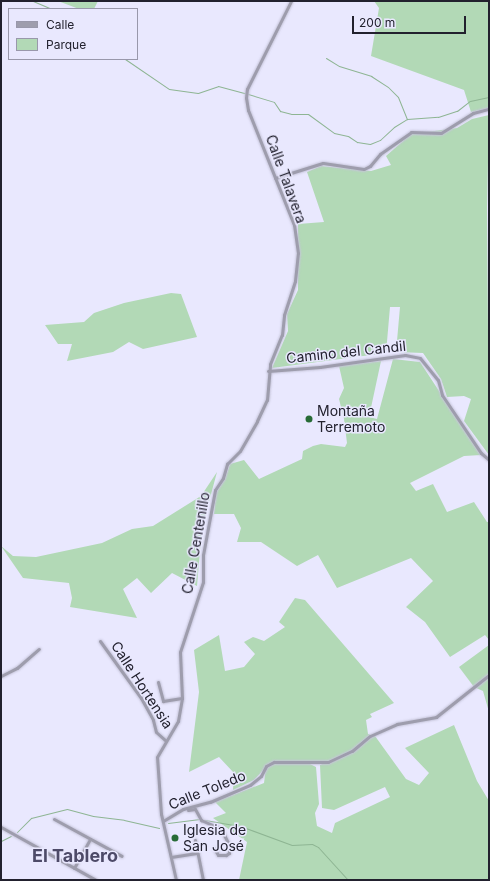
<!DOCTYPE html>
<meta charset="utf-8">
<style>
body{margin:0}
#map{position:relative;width:490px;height:881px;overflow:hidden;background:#e9e8fe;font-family:Inter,sans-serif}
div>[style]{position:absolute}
.green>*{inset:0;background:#b2d9b6}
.stream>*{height:1px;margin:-0.5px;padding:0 0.5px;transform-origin:0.5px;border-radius:0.5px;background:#8eb593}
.roads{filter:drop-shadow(0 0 1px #c5c4d9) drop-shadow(0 0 1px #c5c4d9)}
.minor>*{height:3px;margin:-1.5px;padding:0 1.5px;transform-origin:1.5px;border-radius:1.5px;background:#9e9dad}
.dots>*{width:11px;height:11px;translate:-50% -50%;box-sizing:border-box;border:2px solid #e9e8fe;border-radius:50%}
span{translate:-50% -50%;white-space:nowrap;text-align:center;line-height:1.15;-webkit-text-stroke:3px #e9e8fe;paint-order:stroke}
.street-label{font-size:14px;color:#22212e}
.poi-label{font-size:14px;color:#22212e}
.left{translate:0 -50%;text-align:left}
.district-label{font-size:18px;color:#4d4a68;font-weight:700}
.frame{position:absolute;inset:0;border:2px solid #22212e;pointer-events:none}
.legend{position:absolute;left:8px;top:8px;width:130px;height:52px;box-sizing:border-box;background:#e9e8fe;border:1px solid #9998ab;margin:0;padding:5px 7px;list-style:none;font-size:12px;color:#22212e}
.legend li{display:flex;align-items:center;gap:8px;height:20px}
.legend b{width:20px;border:1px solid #9998ab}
.scale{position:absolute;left:352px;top:16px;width:114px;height:18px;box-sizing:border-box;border:2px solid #22212e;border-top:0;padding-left:5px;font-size:12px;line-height:14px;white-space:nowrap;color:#22212e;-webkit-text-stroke:3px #e9e8fe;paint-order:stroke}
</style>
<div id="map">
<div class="green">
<div style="clip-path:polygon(58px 1px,98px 1px,94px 9px,79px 9px)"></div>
<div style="clip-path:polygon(374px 1px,489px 1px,489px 108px,471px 112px,464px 90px,371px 56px,379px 8px)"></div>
<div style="clip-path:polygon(489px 115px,487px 208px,489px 455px,464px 421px,471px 399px,464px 396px,447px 397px,441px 379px,423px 353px,396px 352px,400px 307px,390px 307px,386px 353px,272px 368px,288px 331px,287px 314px,298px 290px,298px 224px,324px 222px,307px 172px,321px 166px,371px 171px,391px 165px,386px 156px,411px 134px,457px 128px,472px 119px)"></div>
<div style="clip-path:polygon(171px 293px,181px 294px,197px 337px,143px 349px,129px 342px,113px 352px,67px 361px,72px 344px,58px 344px,45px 325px,84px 322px,94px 313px,124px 303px)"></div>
<div style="clip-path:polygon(393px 359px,420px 362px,481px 455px,464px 456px,410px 483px,416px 491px,433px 484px,447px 512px,474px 502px,487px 522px,489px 522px,489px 640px,485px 635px,450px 657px,425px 622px,406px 607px,433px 581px,411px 558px,337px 588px,318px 555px,297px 566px,261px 542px,237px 542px,241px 528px,234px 514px,214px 514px,216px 493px,225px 479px,230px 464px,244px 460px,259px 479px,302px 459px,303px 451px,313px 446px,321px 444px,345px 447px,347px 443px,344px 419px,339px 399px,344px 388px,339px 366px,381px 361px,369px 417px,377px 419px)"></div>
<div style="clip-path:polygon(217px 472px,202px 528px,197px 586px,172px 573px,151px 593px,137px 578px,123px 589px,137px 618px,70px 607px,72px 598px,69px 583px,23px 578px,1px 546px,13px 556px,36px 557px,102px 543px,132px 529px,153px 526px,201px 496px)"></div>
<div style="clip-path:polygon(evenodd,295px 598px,305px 600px,394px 703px,370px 714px,372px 717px,366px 720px,368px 734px,375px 736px,406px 779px,419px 785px,429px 773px,405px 748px,454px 725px,477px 781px,489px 801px,489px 880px,239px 880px,247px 842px,213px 818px,226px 813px,215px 802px,264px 783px,266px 767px,254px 780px,233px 790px,234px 773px,219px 757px,189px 772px,199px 692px,194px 650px,219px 635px,225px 671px,244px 667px,255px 654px,244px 642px,253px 637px,264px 641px,285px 627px,279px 622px,295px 598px,274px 762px,327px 762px,320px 765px,322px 808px,334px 810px,385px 787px,390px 797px,335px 823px,332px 833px,317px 826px,315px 813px,319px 804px,316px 767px,310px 764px,275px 763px,268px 766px,274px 762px)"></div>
<div style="clip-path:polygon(489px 645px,489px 712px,483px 691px,474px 687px,459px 667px)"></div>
</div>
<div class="stream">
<div style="left:33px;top:1px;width:21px;rotate:23deg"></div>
<div style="left:326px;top:58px;width:15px;rotate:32deg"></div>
<div style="left:339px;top:66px;width:34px;rotate:17deg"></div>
<div style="left:371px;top:76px;width:20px;rotate:33deg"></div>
<div style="left:388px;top:87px;width:14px;rotate:45deg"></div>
<div style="left:398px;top:97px;width:24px;rotate:68deg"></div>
<div style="left:125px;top:59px;width:53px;rotate:34.3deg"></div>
<div style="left:169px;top:89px;width:29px;rotate:8deg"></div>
<div style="left:198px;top:93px;width:21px;rotate:-19deg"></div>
<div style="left:218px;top:86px;width:28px;rotate:15deg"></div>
<div style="left:248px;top:94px;width:27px;rotate:17deg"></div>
<div style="left:274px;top:102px;width:11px;rotate:56deg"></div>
<div style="left:280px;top:111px;width:11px;rotate:15deg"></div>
<div style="left:291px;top:114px;width:17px"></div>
<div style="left:308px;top:114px;width:32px;rotate:36deg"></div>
<div style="left:334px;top:133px;width:14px;rotate:12deg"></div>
<div style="left:348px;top:136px;width:11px;rotate:34deg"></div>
<div style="left:357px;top:142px;width:13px;rotate:9deg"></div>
<div style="left:370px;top:144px;width:11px;rotate:-22deg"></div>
<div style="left:380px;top:140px;width:19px;rotate:-43deg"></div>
<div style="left:394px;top:127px;width:15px;rotate:-32deg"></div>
<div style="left:407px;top:119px;width:31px;rotate:-4deg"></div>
<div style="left:438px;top:117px;width:20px;rotate:-18deg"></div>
<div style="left:457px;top:111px;width:16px;rotate:-38deg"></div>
<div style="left:470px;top:101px;width:19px;rotate:-12deg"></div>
<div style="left:205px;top:820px;width:39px;rotate:10deg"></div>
<div style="left:243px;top:827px;width:52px;rotate:20.2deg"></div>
<div style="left:292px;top:845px;width:20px;rotate:-3deg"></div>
<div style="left:312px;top:844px;width:7px;rotate:27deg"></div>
<div style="left:318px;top:847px;width:45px;rotate:47.7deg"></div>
<div style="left:168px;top:823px;width:32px;rotate:-7deg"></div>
<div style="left:17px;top:832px;width:20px;rotate:-45deg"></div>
<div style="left:31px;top:818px;width:37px;rotate:-14deg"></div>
<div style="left:67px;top:809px;width:27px;rotate:15deg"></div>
<div style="left:93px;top:816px;width:31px;rotate:7deg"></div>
<div style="left:124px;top:820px;width:36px;rotate:13deg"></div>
<div style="left:1px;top:841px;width:11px;rotate:-27deg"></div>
</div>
<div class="roads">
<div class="minor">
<div style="left:275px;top:178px;width:50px;rotate:-17.4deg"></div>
<div style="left:323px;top:163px;width:41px;rotate:8.3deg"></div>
<div style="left:364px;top:169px;width:7px;rotate:-27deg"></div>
<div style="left:370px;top:166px;width:16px;rotate:-50deg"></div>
<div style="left:380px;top:154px;width:38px;rotate:-35deg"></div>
<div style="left:411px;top:132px;width:30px;rotate:2deg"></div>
<div style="left:441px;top:133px;width:38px;rotate:-32deg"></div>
<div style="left:473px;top:113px;width:16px;rotate:-15deg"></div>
<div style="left:268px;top:371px;width:52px;rotate:-4.4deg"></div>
<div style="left:320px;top:367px;width:86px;rotate:-8deg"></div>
<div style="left:405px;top:355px;width:15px;rotate:11deg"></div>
<div style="left:420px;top:358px;width:28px;rotate:51deg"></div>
<div style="left:438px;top:380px;width:16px;rotate:75deg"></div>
<div style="left:442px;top:395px;width:70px;rotate:56.1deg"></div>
<div style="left:481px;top:453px;width:11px;rotate:41deg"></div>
<div style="left:100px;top:641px;width:70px;rotate:54.3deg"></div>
<div style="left:141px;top:698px;width:25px;rotate:61deg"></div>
<div style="left:153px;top:720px;width:12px;rotate:76deg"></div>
<div style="left:156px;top:732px;width:13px;rotate:42deg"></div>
<div style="left:1px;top:676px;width:18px;rotate:-27deg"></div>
<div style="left:17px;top:668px;width:29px;rotate:-41deg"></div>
<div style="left:158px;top:682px;width:20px;rotate:75deg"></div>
<div style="left:163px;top:701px;width:19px;rotate:-9deg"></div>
<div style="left:188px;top:810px;width:7px;rotate:-8deg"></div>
<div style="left:195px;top:809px;width:13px;rotate:61deg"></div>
<div style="left:201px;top:820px;width:22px;rotate:24deg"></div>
<div style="left:221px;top:829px;width:18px;rotate:63deg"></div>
<div style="left:229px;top:845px;width:8px;rotate:90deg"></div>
<div style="left:229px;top:853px;width:4px;rotate:146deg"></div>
<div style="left:226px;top:855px;width:8px;rotate:180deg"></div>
<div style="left:218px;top:855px;width:8px;rotate:-120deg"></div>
<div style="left:54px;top:819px;width:77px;rotate:28.6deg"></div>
<div style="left:163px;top:821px;width:23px;rotate:-31deg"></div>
<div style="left:183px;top:809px;width:28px;rotate:-15deg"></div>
<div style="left:210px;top:802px;width:43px;rotate:-23deg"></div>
<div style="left:250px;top:785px;width:14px;rotate:-39deg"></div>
<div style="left:261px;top:776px;width:11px;rotate:-63deg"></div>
<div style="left:266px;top:766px;width:9px;rotate:-27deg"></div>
<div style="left:274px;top:762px;width:54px"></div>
<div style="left:328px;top:762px;width:26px;rotate:-25deg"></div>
<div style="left:352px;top:751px;width:23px;rotate:-40deg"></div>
<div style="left:370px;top:736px;width:30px;rotate:-24deg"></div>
<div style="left:397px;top:724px;width:40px;rotate:-10deg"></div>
<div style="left:436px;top:717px;width:68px;rotate:-38.4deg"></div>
<div style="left:1px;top:827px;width:109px;rotate:29.2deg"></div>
<div style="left:195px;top:840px;width:41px;rotate:78.7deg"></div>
<div style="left:171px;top:857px;width:26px;rotate:-9deg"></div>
<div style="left:74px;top:868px;width:33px;rotate:-61deg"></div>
<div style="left:176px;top:880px;width:68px;rotate:-102.8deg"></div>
<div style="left:161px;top:814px;width:57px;rotate:-94deg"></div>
<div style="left:157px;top:757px;width:42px;rotate:-59.7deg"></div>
<div style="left:178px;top:721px;width:23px;rotate:-80deg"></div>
<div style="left:182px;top:698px;width:46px;rotate:-92.5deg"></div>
<div style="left:180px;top:652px;width:74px;rotate:-71.8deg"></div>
<div style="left:203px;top:582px;width:27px;rotate:-90deg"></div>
<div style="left:203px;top:555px;width:66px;rotate:-79.5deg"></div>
<div style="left:215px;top:490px;width:14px;rotate:-56deg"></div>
<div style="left:223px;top:478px;width:15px;rotate:-74deg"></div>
<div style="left:227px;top:464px;width:18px;rotate:-45deg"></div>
<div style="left:240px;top:451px;width:34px;rotate:-60deg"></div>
<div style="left:257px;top:421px;width:23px;rotate:-65deg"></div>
<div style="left:267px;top:400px;width:36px;rotate:-85deg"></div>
<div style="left:270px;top:364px;width:31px;rotate:-68deg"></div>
<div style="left:282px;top:335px;width:20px;rotate:-84deg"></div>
<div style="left:284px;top:315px;width:36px;rotate:-72deg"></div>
<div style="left:295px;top:281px;width:28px;rotate:-84deg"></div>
<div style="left:298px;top:253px;width:28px;rotate:-98deg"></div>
<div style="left:294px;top:225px;width:124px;rotate:-111.8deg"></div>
<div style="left:248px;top:110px;width:12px;rotate:-99deg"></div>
<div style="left:246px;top:98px;width:9px;rotate:-84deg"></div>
<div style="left:247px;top:89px;width:98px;rotate:-63.4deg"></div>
</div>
</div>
<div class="dots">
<div style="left:309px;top:419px;background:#276b36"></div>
<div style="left:175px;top:838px;background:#276b36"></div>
</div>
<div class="street-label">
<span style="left:286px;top:179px;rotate:70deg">Calle Talavera</span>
<span style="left:346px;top:352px;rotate:-6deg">Camino del Candil</span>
<span style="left:196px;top:543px;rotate:-80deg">Calle Centenillo</span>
<span style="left:142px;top:685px;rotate:57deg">Calle Hortensia</span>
<span style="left:207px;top:790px;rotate:-22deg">Calle Toledo</span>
</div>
<div class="poi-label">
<span class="left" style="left:317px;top:419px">Montaña<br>Terremoto</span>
<span class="left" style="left:183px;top:838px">Iglesia de<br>San José</span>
</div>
<div class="district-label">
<span style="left:75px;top:856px">El Tablero</span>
</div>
<div class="frame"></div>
<ul class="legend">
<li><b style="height:5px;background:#9e9dad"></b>Calle</li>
<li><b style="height:11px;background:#b2d9b6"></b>Parque</li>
</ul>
<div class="scale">200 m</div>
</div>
